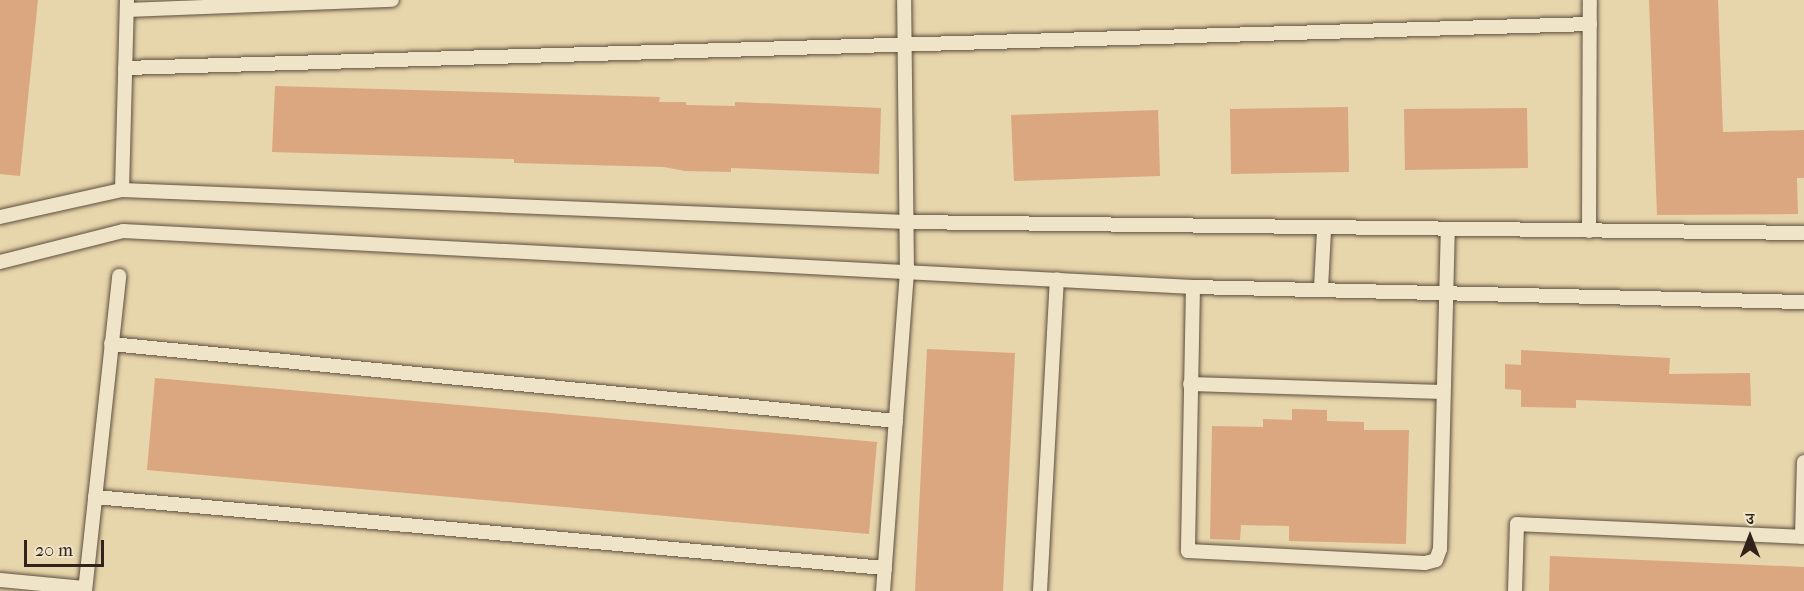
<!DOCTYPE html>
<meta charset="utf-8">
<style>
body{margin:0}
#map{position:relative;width:1804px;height:591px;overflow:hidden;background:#e7d5ab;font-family:"IM FELL French Canon","Noto Serif Devanagari",serif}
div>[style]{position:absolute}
.building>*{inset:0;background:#daa780}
.roads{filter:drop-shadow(0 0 2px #5e4f3f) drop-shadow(0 0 2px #5e4f3f)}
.service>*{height:14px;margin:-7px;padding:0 7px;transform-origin:7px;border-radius:7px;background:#efe4c8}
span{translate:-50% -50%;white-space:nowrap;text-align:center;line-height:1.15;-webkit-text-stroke:6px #efe4c8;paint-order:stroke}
.north{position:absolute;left:1720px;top:507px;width:60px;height:60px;-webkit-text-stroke:4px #efe4c8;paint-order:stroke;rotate:0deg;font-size:16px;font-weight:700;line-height:24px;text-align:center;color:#31221b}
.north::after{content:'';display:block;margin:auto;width:21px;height:27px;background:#31221b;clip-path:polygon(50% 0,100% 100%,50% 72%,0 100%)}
.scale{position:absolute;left:24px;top:540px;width:80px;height:27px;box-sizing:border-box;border:3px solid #31221b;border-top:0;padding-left:8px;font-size:18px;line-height:21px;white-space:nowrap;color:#31221b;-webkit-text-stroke:4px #efe4c8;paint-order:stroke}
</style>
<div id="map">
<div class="building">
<div style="clip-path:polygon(0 0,38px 0,20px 176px,0 174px)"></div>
<div style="clip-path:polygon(1649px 0,1718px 0,1723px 132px,1804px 130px,1804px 178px,1797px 178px,1798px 214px,1657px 215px)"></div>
<div style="clip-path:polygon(275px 86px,660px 97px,659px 102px,686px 102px,686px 105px,735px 106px,735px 102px,881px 108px,879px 174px,731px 168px,731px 172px,685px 171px,664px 167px,514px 163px,514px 159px,272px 152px)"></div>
<div style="clip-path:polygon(1348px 107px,1349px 172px,1231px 174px,1230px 109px)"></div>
<div style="clip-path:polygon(1527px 108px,1528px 168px,1405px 170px,1404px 109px)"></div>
<div style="clip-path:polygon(1158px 110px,1160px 176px,1014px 181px,1011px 115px)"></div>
<div style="clip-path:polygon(927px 349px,1015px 353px,1003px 591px,915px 591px)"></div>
<div style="clip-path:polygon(1521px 350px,1670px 358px,1669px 374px,1750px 373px,1751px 406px,1576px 400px,1576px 408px,1521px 407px,1521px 390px,1505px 389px,1505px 364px,1521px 365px)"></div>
<div style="clip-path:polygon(155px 378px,877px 442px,869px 534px,147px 470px)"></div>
<div style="clip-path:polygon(1292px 409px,1327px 410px,1327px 421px,1364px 422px,1364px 430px,1409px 430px,1406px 544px,1289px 541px,1289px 526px,1241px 525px,1240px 540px,1210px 539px,1212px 426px,1263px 427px,1263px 419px,1292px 420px)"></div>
<div style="clip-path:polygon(1550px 556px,1804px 567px,1804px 591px,1549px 591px)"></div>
</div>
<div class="roads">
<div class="service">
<div style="left:127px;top:10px;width:265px;rotate:-2.2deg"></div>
<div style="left:125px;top:68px;width:1466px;rotate:-1.72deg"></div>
<div style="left:122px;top:190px;width:190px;rotate:-88.5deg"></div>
<div style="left:0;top:217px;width:125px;rotate:-12.5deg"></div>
<div style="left:122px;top:190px;width:785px;rotate:2.34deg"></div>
<div style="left:906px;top:222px;width:898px;rotate:0.7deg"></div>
<div style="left:1589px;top:231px;width:231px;rotate:-89.8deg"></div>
<div style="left:0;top:262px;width:127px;rotate:-14.1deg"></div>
<div style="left:123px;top:231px;width:1071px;rotate:3deg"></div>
<div style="left:1193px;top:287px;width:611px;rotate:1.41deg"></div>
<div style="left:1193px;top:287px;width:264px;rotate:91.1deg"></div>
<div style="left:1188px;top:551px;width:237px;rotate:2.9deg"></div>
<div style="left:1425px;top:563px;width:11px;rotate:-15deg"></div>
<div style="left:1436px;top:560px;width:12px;rotate:-70deg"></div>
<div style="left:1440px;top:549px;width:318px;rotate:-88.6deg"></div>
<div style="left:1321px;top:288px;width:58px;rotate:-87deg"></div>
<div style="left:111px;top:344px;width:789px;rotate:5.6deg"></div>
<div style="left:1190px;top:384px;width:253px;rotate:1.8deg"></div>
<div style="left:95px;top:497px;width:793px;rotate:5.14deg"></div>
<div style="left:1802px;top:537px;width:75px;rotate:-88.5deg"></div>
<div style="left:0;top:580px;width:85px;rotate:5.4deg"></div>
<div style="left:85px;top:591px;width:317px;rotate:-83.8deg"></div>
<div style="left:883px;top:591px;width:318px;rotate:-85.7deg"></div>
<div style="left:907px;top:274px;width:274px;rotate:-90.6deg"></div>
<div style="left:1040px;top:591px;width:312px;rotate:-86.9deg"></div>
<div style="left:1515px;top:591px;width:67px;rotate:-88.3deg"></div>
<div style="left:1517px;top:524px;width:287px;rotate:2.6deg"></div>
</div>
</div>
<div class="north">उ</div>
<div class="scale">20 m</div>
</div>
